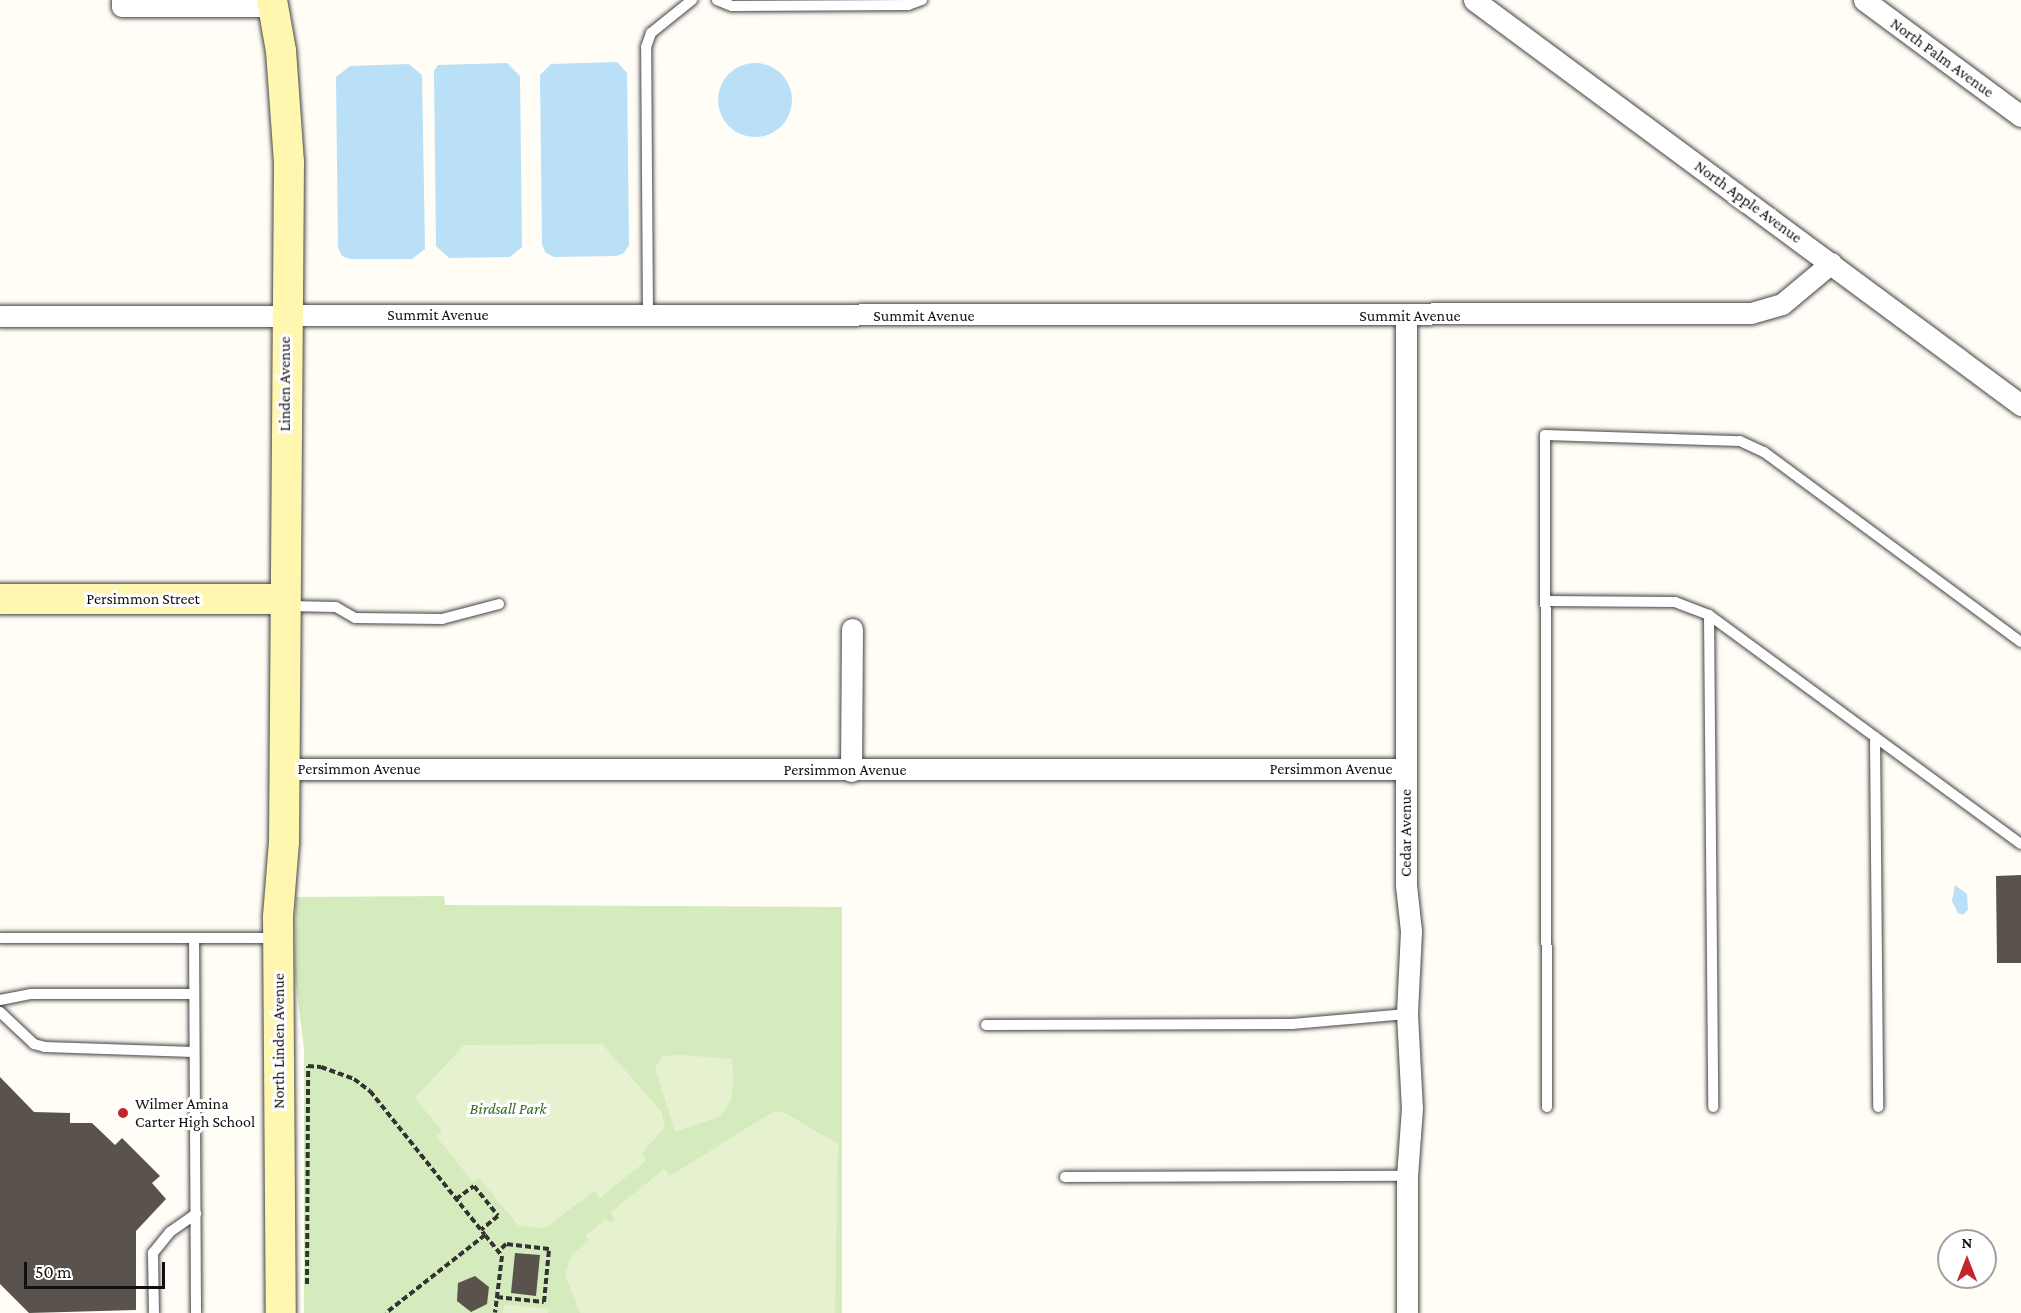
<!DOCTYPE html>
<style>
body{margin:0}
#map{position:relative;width:2021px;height:1313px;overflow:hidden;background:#fffdf5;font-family:"Crimson Pro",serif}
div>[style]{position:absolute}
.green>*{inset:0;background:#d5ebbd}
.pitch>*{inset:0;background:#e6f2cf}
.water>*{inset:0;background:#b9e0f7}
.round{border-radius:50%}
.building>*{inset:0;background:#5a524d}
.path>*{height:4px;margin-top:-2px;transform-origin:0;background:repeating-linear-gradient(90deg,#333 0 6px,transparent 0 9px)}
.roads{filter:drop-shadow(0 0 2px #444) drop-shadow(0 0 2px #444)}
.lane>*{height:10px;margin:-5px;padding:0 5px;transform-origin:5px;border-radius:5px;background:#fff}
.street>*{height:21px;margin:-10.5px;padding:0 10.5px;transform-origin:10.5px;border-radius:10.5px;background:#fff}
.secondary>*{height:30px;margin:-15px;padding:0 15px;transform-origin:15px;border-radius:15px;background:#fff6b0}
.dots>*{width:16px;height:16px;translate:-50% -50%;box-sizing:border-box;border:3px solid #fff;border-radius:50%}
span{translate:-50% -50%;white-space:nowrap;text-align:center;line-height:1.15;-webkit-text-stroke:6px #fff;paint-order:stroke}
.street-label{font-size:16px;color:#111}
.poi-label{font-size:16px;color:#111}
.left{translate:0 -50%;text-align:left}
.park-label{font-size:16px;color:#2f6b1f;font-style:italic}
.north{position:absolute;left:1937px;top:1229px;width:60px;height:60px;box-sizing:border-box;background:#fff;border:2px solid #a0a0a0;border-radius:50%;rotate:0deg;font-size:16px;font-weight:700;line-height:24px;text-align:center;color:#111}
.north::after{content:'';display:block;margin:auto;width:21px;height:27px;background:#c4262e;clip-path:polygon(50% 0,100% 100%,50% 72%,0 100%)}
.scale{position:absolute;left:24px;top:1262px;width:141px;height:27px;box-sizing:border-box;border:3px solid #111;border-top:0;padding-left:8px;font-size:18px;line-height:21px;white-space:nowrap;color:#111;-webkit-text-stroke:4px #fff;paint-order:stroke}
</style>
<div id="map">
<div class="green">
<div style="clip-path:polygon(444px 896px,445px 905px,842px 907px,842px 1313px,304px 1313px,304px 1049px,295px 976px,296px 897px)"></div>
</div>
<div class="pitch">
<div style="clip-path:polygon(602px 1044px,661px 1111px,665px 1127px,642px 1153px,647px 1160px,600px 1198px,594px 1191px,545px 1228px,519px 1226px,479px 1178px,472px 1181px,436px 1136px,442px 1131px,415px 1098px,464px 1045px)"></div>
<div style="clip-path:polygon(680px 1055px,732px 1059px,733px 1081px,731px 1100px,721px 1116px,675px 1132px,655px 1067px,663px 1056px)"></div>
<div style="clip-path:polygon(774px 1111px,785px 1113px,838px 1144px,835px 1313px,580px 1313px,565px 1275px,571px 1256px,589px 1240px,585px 1236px,606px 1219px,610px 1223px,614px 1219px,611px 1212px,664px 1169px,670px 1176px)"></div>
<div style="clip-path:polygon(504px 1305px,549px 1309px,548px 1313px,503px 1313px)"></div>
</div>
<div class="water">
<div style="clip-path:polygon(617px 62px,627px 73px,629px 245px,624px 253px,616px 256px,554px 257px,545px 252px,542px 244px,540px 75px,551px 64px)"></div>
<div style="clip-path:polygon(507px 63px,520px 76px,522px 247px,510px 257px,449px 258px,436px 246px,434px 71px,438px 65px)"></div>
<div class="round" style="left:718px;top:63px;width:74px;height:74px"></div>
<div style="clip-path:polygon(409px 64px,422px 75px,425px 249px,412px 259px,350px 259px,342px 256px,338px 248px,336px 77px,350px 66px)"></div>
<div style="clip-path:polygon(1955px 885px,1967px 894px,1968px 910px,1963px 915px,1958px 913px,1952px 901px)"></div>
</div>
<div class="building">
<div style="clip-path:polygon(2021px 875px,2021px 963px,1997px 963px,1996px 876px)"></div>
<div style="clip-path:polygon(0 1077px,34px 1112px,70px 1113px,70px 1123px,92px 1123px,115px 1145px,122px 1138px,160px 1176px,152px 1183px,166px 1199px,136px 1231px,136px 1310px,29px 1313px,0 1284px)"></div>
<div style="clip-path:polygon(515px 1253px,540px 1255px,536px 1296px,511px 1293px)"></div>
<div style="clip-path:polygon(475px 1276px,489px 1287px,487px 1304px,471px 1312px,457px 1301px,458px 1283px)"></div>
</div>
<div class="path">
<div style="left:456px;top:1199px;width:22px;rotate:-36deg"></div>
<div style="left:474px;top:1186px;width:38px;rotate:51deg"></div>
<div style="left:498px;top:1216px;width:22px;rotate:141deg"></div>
<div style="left:485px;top:1235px;width:27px;rotate:51deg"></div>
<div style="left:502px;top:1256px;width:57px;rotate:97deg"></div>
<div style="left:307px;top:1284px;width:218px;rotate:-89.7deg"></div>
<div style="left:308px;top:1066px;width:13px;rotate:4deg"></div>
<div style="left:321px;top:1067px;width:35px;rotate:20deg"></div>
<div style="left:354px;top:1079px;width:20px;rotate:37deg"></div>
<div style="left:370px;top:1091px;width:184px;rotate:51.4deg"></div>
<div style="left:485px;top:1235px;width:126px;rotate:141.8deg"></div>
<div style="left:497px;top:1297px;width:47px;rotate:6.1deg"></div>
<div style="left:544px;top:1302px;width:53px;rotate:-84.6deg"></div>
<div style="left:549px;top:1249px;width:43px;rotate:-173.4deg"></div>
<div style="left:506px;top:1244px;width:11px;rotate:135deg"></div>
</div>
<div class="roads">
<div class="lane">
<div style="left:717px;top:0;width:16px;rotate:22deg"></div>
<div style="left:732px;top:6px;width:176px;rotate:-0.3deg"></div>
<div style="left:908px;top:5px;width:15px;rotate:-20deg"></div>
<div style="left:648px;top:315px;width:268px;rotate:-90.4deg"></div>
<div style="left:646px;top:47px;width:15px;rotate:-70deg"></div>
<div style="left:651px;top:33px;width:53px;rotate:-38.8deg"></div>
<div style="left:1546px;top:601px;width:129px;rotate:0.4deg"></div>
<div style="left:1675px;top:602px;width:36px;rotate:21deg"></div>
<div style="left:1709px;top:615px;width:387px;rotate:36.3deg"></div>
<div style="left:288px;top:606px;width:48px;rotate:1.2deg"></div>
<div style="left:336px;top:607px;width:22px;rotate:30deg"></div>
<div style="left:355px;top:618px;width:87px;rotate:0.7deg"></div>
<div style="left:442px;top:619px;width:59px;rotate:-14.7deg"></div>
<div style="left:1709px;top:615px;width:492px;rotate:89.5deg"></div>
<div style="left:1875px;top:737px;width:370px;rotate:89.5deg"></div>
<div style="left:0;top:938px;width:194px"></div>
<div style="left:0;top:1000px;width:32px;rotate:-11deg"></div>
<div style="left:31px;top:994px;width:163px"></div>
<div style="left:0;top:1012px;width:47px;rotate:43.3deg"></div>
<div style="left:34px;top:1044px;width:11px;rotate:15deg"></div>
<div style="left:45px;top:1047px;width:149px;rotate:1.9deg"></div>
<div style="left:986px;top:1025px;width:306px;rotate:-0.2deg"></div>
<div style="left:1292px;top:1024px;width:115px;rotate:-5deg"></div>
<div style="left:1547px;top:1107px;width:672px;rotate:-90.17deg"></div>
<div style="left:1545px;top:435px;width:195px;rotate:1.8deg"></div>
<div style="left:1740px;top:441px;width:26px;rotate:25deg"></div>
<div style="left:1764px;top:452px;width:320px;rotate:36.5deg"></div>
<div style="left:1065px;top:1177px;width:342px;rotate:-0.2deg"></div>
<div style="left:154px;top:1313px;width:60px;rotate:-91deg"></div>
<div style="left:153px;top:1253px;width:27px;rotate:-51deg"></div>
<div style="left:170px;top:1232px;width:32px;rotate:-35deg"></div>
<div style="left:196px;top:1313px;width:375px;rotate:-90.3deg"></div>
<div style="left:194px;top:938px;width:83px"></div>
</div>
<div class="street">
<div style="left:122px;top:0;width:6px;rotate:90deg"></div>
<div style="left:122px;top:6px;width:150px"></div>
<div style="left:1474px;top:0;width:681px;rotate:36.52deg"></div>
<div style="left:1864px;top:0;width:195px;rotate:36.5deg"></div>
<div style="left:0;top:316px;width:1751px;rotate:-0.1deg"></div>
<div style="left:1751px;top:313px;width:32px;rotate:-16deg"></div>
<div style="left:1782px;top:304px;width:64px;rotate:-39.9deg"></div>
<div style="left:1406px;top:316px;width:569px;rotate:90deg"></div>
<div style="left:1406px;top:885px;width:46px;rotate:83.8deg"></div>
<div style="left:1411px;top:931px;width:83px;rotate:92.8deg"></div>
<div style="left:1407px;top:1014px;width:94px;rotate:87deg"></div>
<div style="left:1412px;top:1108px;width:68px;rotate:94.2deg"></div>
<div style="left:1407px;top:1176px;width:137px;rotate:90deg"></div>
<div style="left:285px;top:769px;width:1121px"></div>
<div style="left:851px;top:771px;width:142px;rotate:-89.6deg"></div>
</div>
<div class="secondary">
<div style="left:272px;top:0;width:52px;rotate:80deg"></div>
<div style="left:281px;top:51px;width:111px;rotate:85.9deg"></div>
<div style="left:289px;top:162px;width:680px;rotate:90.42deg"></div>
<div style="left:284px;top:842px;width:75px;rotate:94.6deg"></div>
<div style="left:278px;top:917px;width:396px;rotate:89.6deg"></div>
<div style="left:0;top:599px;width:285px"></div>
</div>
</div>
<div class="dots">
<div style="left:123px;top:1113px;background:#c4262e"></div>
</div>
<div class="street-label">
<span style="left:1942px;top:58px;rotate:36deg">North Palm Avenue</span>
<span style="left:1748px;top:202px;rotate:36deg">North Apple Avenue</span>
<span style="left:438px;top:315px">Summit Avenue</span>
<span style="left:924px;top:316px">Summit Avenue</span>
<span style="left:1410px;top:316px">Summit Avenue</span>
<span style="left:285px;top:384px;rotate:-90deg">Linden Avenue</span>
<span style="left:143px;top:599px">Persimmon Street</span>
<span style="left:359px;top:769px">Persimmon Avenue</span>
<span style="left:1331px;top:769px">Persimmon Avenue</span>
<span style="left:845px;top:770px">Persimmon Avenue</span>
<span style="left:1406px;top:833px;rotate:-90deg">Cedar Avenue</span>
<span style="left:279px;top:1041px;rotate:-90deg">North Linden Avenue</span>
</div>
<div class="poi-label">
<span class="left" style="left:135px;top:1113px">Wilmer Amina<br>Carter High School</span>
</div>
<div class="park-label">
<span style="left:508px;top:1109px">Birdsall Park</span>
</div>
<div class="north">N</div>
<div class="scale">50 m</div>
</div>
